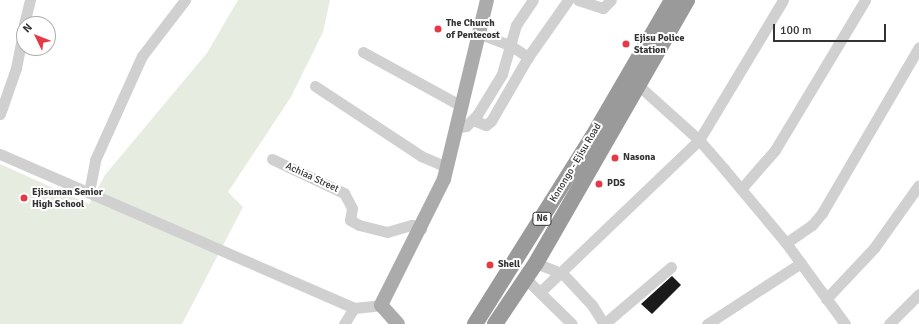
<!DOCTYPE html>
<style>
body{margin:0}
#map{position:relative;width:919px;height:324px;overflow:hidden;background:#fff;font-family:Signika,sans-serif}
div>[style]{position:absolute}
.green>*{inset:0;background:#e6ecdf}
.building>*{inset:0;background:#1a1a1a}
.minor>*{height:11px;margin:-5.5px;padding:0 5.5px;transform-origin:5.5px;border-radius:5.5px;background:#d0d0d0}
.major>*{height:14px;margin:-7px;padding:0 7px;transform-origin:7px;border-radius:7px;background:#ababab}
.highway>*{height:16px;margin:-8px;padding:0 8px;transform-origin:8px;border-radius:8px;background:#9a9a9a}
.dots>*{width:11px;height:11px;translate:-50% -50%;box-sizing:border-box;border:2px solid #fff;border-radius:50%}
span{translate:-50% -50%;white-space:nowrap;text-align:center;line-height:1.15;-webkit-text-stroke:4px #fff;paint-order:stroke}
.shield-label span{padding:1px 3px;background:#fff;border:1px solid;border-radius:3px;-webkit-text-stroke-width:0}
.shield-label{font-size:9px;color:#333;font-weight:700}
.poi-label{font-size:10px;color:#333;font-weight:700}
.left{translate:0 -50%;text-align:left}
.street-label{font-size:10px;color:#333}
.north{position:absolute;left:16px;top:16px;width:40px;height:40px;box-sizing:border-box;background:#fff;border:1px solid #adadad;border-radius:50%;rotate:313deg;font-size:11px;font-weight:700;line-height:16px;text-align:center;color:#333}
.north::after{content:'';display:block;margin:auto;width:14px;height:18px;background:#e63946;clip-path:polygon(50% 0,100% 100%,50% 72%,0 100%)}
.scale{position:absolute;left:773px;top:24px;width:113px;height:18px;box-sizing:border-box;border:2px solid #333;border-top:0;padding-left:5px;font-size:12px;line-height:14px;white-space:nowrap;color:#333;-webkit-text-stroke:3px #fff;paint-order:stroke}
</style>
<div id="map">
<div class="green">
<div style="clip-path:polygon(238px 0,330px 0,323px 32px,291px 97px,228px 192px,243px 207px,182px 324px,0 324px,0 164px,89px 204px,105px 175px,207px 53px)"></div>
</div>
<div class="building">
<div style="clip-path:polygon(672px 276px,681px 285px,652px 314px,641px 304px)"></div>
</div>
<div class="minor">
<div style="left:578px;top:0;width:26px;rotate:18deg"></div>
<div style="left:603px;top:8px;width:11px;rotate:-45deg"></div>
<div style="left:24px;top:24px;width:25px;rotate:-76deg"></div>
<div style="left:478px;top:33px;width:34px;rotate:21deg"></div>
<div style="left:510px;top:45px;width:22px;rotate:34deg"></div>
<div style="left:363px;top:52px;width:111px;rotate:28.7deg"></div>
<div style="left:638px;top:85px;width:82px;rotate:42deg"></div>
<div style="left:699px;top:140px;width:40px;rotate:49deg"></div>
<div style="left:725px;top:170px;width:95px;rotate:50.1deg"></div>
<div style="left:786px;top:243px;width:100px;rotate:53.9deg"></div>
<div style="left:315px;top:86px;width:127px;rotate:33.4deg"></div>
<div style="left:421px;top:156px;width:28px;rotate:23deg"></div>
<div style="left:0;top:114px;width:49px;rotate:-70.8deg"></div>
<div style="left:16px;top:68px;width:41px;rotate:-78.7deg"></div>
<div style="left:473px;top:120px;width:14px;rotate:21deg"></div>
<div style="left:486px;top:125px;width:6px;rotate:-39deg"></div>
<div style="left:491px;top:121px;width:74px;rotate:-60deg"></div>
<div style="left:528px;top:57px;width:70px;rotate:-54.9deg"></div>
<div style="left:454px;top:128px;width:12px;rotate:-9deg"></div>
<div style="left:466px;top:126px;width:16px;rotate:-45deg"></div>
<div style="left:477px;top:115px;width:48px;rotate:-58.6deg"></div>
<div style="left:502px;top:74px;width:51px;rotate:-74.1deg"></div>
<div style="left:516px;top:25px;width:30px;rotate:-56deg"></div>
<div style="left:0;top:154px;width:386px;rotate:23.5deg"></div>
<div style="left:354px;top:308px;width:27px;rotate:-6deg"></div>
<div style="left:272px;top:159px;width:80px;rotate:25.3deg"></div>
<div style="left:344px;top:193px;width:17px;rotate:62deg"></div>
<div style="left:352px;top:208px;width:12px;rotate:99deg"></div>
<div style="left:350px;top:220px;width:10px;rotate:29deg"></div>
<div style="left:359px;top:225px;width:29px;rotate:14deg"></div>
<div style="left:387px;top:232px;width:26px;rotate:-16deg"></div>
<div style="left:412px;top:225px;width:10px;rotate:24deg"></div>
<div style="left:741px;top:189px;width:52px;rotate:-48.9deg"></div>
<div style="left:775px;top:150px;width:175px;rotate:-59deg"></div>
<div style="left:89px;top:192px;width:33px;rotate:-79deg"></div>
<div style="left:95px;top:160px;width:114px;rotate:-65.7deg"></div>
<div style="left:142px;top:56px;width:71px;rotate:-52.5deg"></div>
<div style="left:786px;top:243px;width:32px;rotate:-35deg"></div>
<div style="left:812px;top:225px;width:16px;rotate:-50deg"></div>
<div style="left:822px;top:213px;width:192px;rotate:-59.7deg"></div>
<div style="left:536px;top:263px;width:29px;rotate:22deg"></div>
<div style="left:563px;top:274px;width:42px;rotate:46.9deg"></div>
<div style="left:592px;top:305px;width:22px;rotate:58deg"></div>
<div style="left:526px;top:279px;width:64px;rotate:44.4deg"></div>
<div style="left:540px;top:292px;width:220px;rotate:-43.7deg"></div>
<div style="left:699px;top:140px;width:163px;rotate:-59deg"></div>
<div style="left:826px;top:299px;width:70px;rotate:-46.7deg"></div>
<div style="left:874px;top:248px;width:77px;rotate:-54.5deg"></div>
<div style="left:344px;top:324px;width:19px;rotate:-58deg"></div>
<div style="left:604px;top:324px;width:88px;rotate:-40.4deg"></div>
<div style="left:707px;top:324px;width:112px;rotate:-33deg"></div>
<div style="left:889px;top:324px;width:42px;rotate:-45deg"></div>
</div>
<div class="major">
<div style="left:398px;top:324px;width:25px;rotate:-132deg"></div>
<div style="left:381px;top:305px;width:141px;rotate:-63.4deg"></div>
<div style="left:444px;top:179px;width:184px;rotate:-76.5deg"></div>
</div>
<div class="highway">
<div style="left:475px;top:324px;width:222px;rotate:-57.9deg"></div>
<div style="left:593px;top:136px;width:157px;rotate:-59.8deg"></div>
<div style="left:495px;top:324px;width:73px;rotate:-56.1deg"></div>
<div style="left:536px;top:263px;width:303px;rotate:-60.1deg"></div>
</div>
<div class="dots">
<div style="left:438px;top:29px;background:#e63946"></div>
<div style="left:626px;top:44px;background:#e63946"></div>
<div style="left:615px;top:158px;background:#e63946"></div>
<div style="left:599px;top:184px;background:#e63946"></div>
<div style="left:24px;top:198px;background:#e63946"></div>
<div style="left:490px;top:265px;background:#e63946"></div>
</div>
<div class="shield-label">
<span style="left:542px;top:219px">N6</span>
</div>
<div class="poi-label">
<span class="left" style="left:446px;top:29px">The Church<br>of Pentecost</span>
<span class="left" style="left:634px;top:44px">Ejisu Police<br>Station</span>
<span class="left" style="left:623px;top:158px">Nasona</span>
<span class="left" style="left:607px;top:184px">PDS</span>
<span class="left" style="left:32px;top:198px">Ejisuman Senior<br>High School</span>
<span class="left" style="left:498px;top:265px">Shell</span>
</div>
<div class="street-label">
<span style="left:576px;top:163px;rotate:-59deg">Konongo - Ejisu Road</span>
<span style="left:312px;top:178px;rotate:25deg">Achiaa Street</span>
</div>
<div class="north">N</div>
<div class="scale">100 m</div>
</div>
